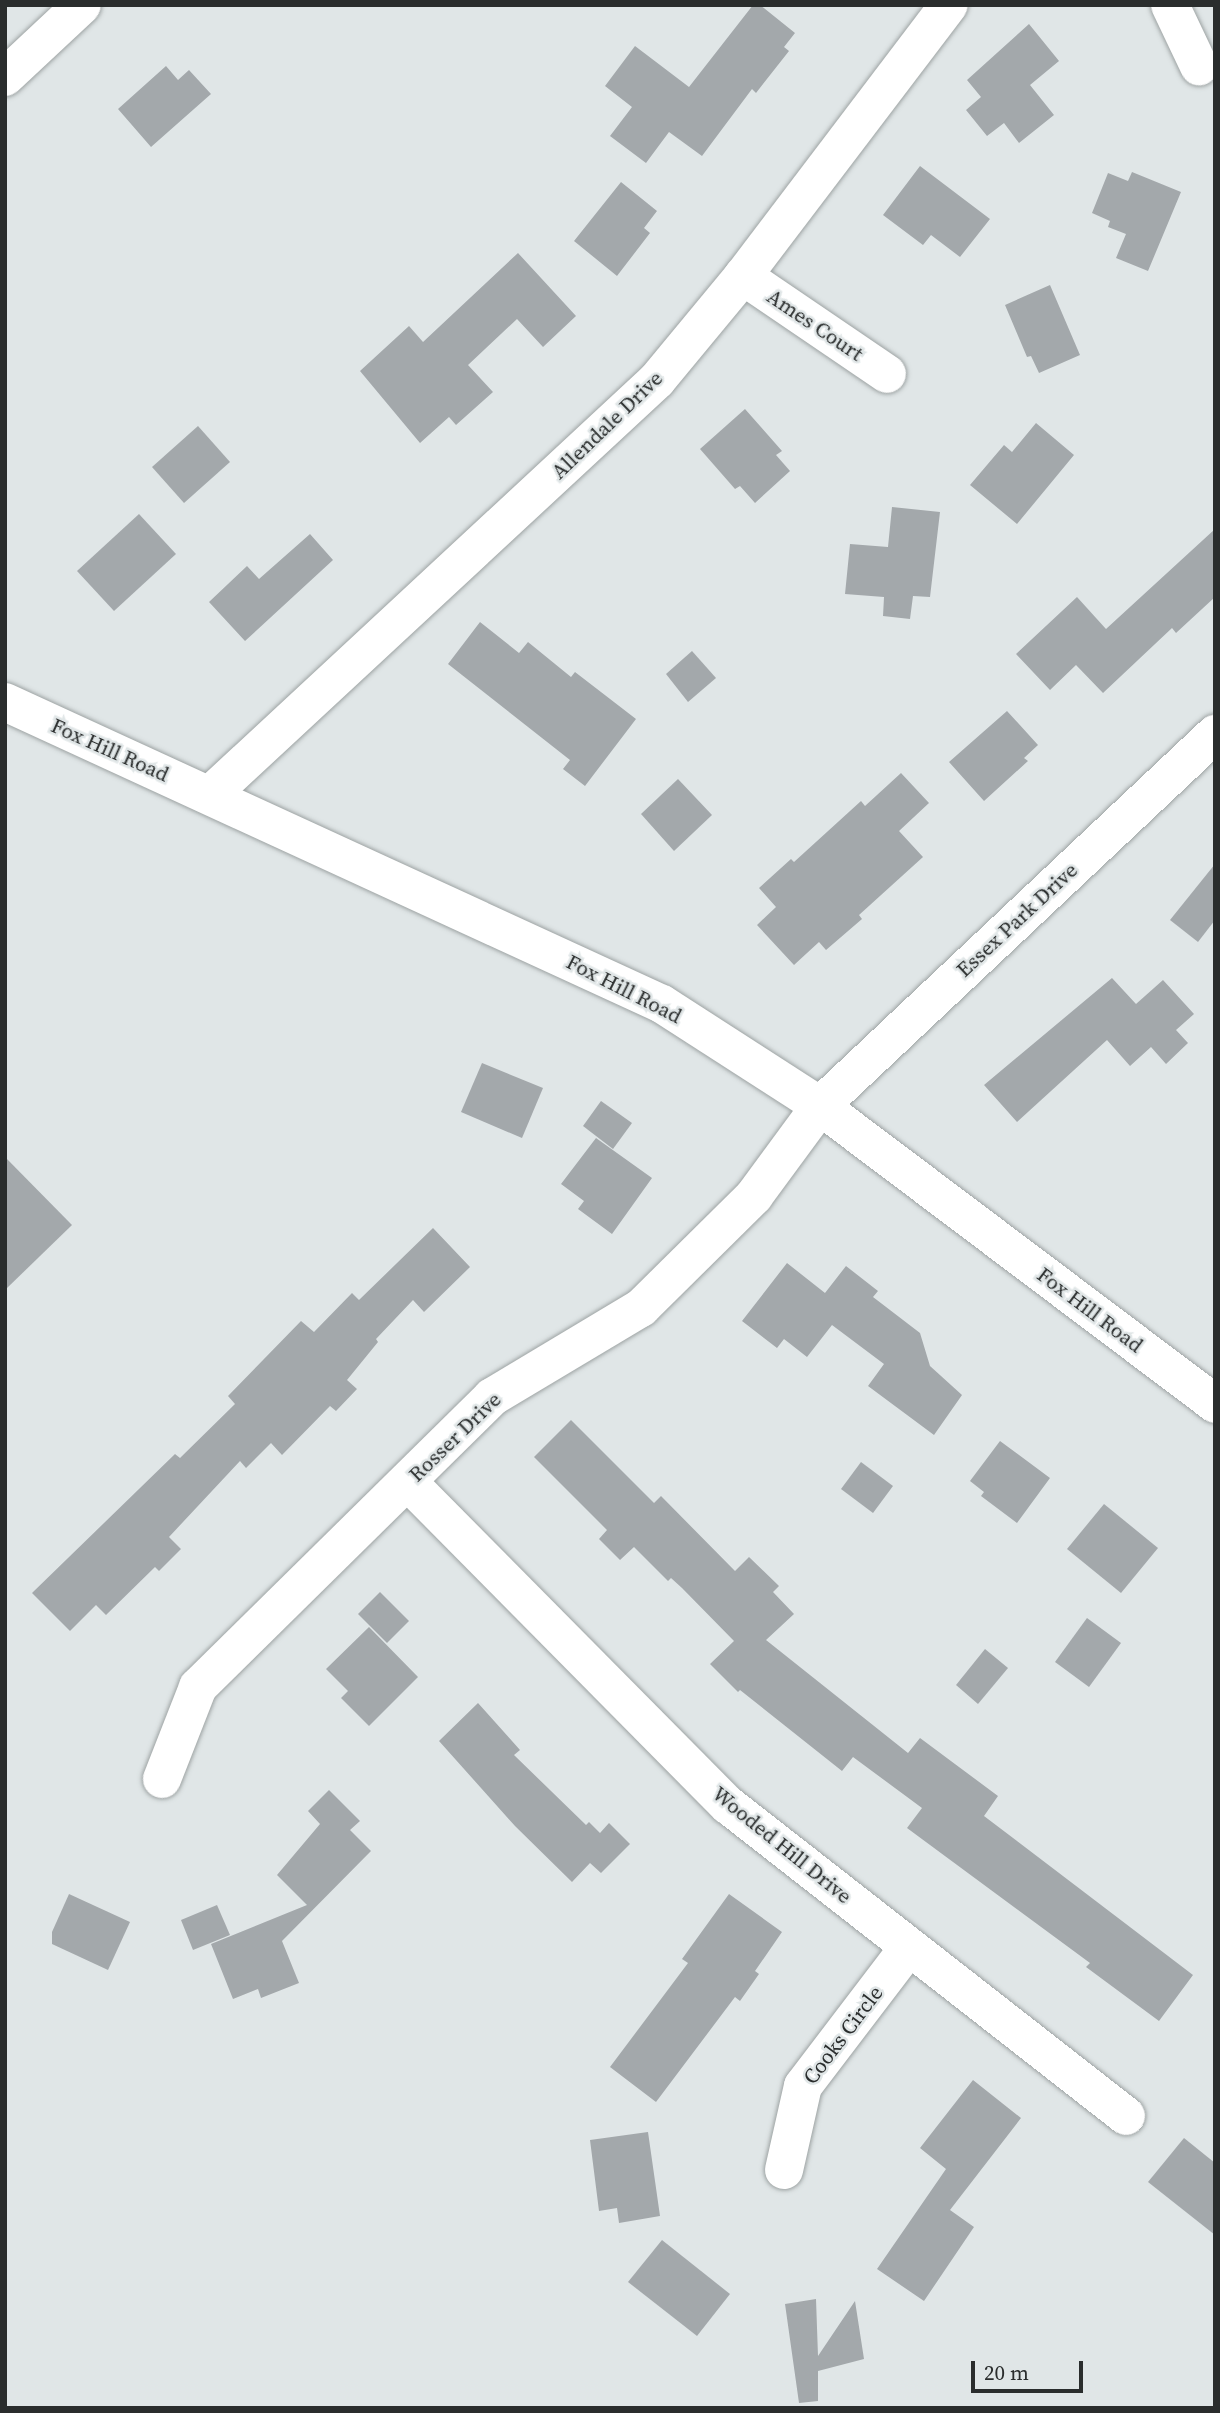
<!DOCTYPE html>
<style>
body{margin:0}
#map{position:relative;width:1220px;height:2413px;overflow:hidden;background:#e0e6e7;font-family:"Source Serif 4",serif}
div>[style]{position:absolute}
.building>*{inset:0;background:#a3a8ab}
.roads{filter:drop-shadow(0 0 2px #9da3a3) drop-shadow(0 0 2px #9da3a3)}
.minor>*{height:38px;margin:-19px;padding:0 19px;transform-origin:19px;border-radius:19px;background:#fff}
.secondary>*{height:38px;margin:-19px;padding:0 19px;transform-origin:19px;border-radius:19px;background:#fff}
span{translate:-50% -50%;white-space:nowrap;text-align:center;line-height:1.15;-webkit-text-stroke:5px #e0e6e7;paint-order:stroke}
.street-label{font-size:21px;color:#2a2d2d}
.frame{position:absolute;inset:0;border:7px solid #2a2d2d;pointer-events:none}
.scale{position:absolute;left:971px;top:2361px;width:112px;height:32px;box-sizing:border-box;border:4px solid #2a2d2d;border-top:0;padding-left:9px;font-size:21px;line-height:24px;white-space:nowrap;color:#2a2d2d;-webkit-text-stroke:5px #e0e6e7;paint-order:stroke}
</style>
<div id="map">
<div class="building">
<div style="clip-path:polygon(753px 5px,760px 5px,795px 33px,784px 47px,789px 51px,756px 93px,752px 89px,702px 156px,669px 132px,646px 163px,610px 136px,632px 107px,605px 86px,635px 46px,689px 87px)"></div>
<div style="clip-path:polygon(1029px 24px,1059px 61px,1030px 85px,1054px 115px,1019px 143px,1004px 123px,987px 136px,966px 110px,981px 97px,967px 80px)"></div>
<div style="clip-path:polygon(166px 66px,178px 80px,189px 70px,211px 94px,151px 147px,118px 109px)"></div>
<div style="clip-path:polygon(920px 166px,990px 219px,960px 257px,931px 235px,923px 245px,883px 215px)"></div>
<div style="clip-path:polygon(1132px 172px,1181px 192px,1148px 271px,1116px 258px,1126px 234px,1108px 227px,1110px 221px,1092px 213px,1108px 173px,1128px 181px)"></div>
<div style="clip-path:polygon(621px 182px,657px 211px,644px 228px,650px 233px,617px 276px,574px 241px)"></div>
<div style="clip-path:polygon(518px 253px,576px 316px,543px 347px,517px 319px,468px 365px,493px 392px,456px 425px,449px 417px,420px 443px,360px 371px,409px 326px,423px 342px)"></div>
<div style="clip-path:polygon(1050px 285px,1080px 355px,1039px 373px,1031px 356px,1027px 357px,1005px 305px)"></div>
<div style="clip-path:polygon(745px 409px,782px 451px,776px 455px,790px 471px,755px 503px,740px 486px,735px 489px,700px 449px)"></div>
<div style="clip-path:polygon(1036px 423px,1074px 455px,1017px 524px,970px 485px,1004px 445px,1012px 452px)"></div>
<div style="clip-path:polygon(198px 426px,230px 462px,184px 503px,152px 467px)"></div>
<div style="clip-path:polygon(892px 507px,940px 512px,930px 597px,913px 596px,910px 619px,883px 616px,884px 597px,845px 594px,850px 544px,888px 547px)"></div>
<div style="clip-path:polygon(139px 514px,176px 554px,114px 611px,77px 571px)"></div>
<div style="clip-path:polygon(1215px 529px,1215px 597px,1176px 633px,1172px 628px,1103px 693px,1076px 665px,1050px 690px,1016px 654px,1077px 597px,1106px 629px)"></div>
<div style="clip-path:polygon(310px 534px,333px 560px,245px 641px,209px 602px,247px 566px,259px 579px)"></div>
<div style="clip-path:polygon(480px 622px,519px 653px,528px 642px,571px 677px,575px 672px,636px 719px,585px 786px,563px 769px,570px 760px,448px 664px)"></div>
<div style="clip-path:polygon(692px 651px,716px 678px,688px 702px,666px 674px)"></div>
<div style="clip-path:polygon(1007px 711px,1038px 745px,1024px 758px,1028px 761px,984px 801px,949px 762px)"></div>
<div style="clip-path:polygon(901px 773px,929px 803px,899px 831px,923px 857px,859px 915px,862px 919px,826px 950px,819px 942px,794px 965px,757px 925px,776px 907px,759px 888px,791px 859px,794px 862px,861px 801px,865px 806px)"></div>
<div style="clip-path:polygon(678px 779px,712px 815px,674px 851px,641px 814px)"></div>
<div style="clip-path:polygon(1215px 864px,1215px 920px,1198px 942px,1170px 920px)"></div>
<div style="clip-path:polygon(1112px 978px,1136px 1004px,1163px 980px,1194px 1014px,1176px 1030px,1188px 1043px,1166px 1064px,1151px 1047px,1130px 1066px,1107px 1040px,1017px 1122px,984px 1085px)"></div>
<div style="clip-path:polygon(482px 1063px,543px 1088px,522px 1138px,461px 1112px)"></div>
<div style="clip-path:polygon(601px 1101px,632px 1123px,613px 1149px,583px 1126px)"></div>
<div style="clip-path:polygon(596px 1138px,652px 1178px,612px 1234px,578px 1209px,584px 1201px,561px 1184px)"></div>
<div style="clip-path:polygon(5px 1157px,72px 1225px,5px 1290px)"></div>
<div style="clip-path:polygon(433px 1228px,470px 1267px,424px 1312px,413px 1300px,376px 1339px,378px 1342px,347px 1380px,357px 1389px,336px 1411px,330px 1406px,282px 1455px,271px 1443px,246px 1468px,240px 1461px,169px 1537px,181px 1549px,159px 1571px,155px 1567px,106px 1615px,96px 1605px,70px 1631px,32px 1593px,175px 1454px,180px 1458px,235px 1404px,228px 1396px,301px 1321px,314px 1332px,352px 1293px,359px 1300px)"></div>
<div style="clip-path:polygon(787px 1263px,825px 1293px,846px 1266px,878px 1291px,873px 1297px,920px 1333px,930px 1366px,962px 1395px,934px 1435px,868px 1386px,884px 1364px,832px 1325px,807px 1357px,784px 1339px,777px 1348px,742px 1321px)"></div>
<div style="clip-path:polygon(571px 1420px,654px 1503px,661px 1496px,735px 1571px,749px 1557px,779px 1586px,773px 1592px,794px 1614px,766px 1640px,908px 1753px,920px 1738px,998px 1796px,984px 1816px,1193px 1975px,1159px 2021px,1086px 1967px,1090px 1963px,907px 1828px,922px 1808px,853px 1757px,842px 1771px,740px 1690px,738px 1692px,710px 1664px,734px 1641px,682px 1588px,671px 1578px,668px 1581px,634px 1547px,620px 1560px,599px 1539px,607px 1530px,534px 1457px)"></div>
<div style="clip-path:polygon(1000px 1441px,1050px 1478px,1017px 1523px,981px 1496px,984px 1492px,970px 1481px)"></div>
<div style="clip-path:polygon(861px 1462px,893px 1486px,873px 1513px,841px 1489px)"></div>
<div style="clip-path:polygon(1104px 1504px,1158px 1548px,1121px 1593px,1067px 1549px)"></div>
<div style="clip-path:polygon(380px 1592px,409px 1621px,387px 1643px,358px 1614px)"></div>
<div style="clip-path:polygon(1087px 1618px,1121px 1643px,1089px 1687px,1055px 1662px)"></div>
<div style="clip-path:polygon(369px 1627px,418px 1677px,369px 1726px,341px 1698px,348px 1691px,326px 1669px)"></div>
<div style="clip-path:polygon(985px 1649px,1008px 1668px,978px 1704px,956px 1685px)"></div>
<div style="clip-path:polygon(478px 1703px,520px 1750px,514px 1755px,586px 1825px,589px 1822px,600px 1833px,609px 1823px,630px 1844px,601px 1873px,590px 1863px,572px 1882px,515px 1826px,439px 1741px)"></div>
<div style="clip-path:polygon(329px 1790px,360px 1821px,350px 1830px,371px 1851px,282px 1941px,299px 1983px,261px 1998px,258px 1989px,233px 1999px,211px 1944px,307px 1905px,277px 1875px,320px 1824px,308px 1811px)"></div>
<div style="clip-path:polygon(69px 1894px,130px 1922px,108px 1970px,52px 1944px,52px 1932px)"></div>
<div style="clip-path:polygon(729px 1894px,782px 1932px,755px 1971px,759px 1974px,740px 2001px,735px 1997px,656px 2102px,610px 2067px,688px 1963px,682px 1959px)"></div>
<div style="clip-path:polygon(217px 1905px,230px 1935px,193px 1950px,181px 1920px)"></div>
<div style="clip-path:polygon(973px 2080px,1021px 2118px,950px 2210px,974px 2227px,924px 2301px,877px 2269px,946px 2169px,920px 2148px)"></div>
<div style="clip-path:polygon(648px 2132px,660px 2216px,619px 2223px,617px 2208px,599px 2211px,590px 2140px)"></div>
<div style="clip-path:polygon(1184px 2138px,1215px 2163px,1215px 2235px,1148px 2182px)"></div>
<div style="clip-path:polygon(662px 2240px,730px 2294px,697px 2336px,628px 2282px)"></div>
<div style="clip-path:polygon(816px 2299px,818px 2356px,855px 2301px,864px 2359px,818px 2371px,818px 2401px,799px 2403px,785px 2304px)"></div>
</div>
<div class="roads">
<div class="minor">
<div style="left:1170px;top:5px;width:68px;rotate:64.6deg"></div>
<div style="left:5px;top:77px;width:105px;rotate:-43.1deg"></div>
<div style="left:743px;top:276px;width:174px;rotate:34.2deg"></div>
<div style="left:210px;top:795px;width:610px;rotate:-42.87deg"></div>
<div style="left:657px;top:380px;width:135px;rotate:-50.4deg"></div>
<div style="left:743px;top:276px;width:340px;rotate:-52.8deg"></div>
<div style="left:408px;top:1482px;width:455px;rotate:45.3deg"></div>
<div style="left:728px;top:1805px;width:505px;rotate:38deg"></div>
<div style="left:162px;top:1779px;width:99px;rotate:-68.6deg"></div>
<div style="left:198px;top:1687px;width:413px;rotate:-44.6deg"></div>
<div style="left:492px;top:1397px;width:174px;rotate:-30.9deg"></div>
<div style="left:641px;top:1308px;width:159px;rotate:-44.7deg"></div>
<div style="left:754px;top:1196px;width:112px;rotate:-53.7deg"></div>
<div style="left:820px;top:1106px;width:543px;rotate:-43.28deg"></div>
<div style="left:784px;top:2170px;width:86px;rotate:-77.3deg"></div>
<div style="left:803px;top:2086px;width:175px;rotate:-52.7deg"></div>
</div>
<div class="secondary">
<div style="left:5px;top:702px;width:723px;rotate:24.69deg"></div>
<div style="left:662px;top:1004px;width:188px;rotate:32.8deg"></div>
<div style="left:820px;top:1106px;width:495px;rotate:37deg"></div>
</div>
</div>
<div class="street-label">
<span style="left:815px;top:325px;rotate:34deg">Ames Court</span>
<span style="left:607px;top:425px;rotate:-44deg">Allendale Drive</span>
<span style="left:110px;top:750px;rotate:24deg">Fox Hill Road</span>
<span style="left:1017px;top:920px;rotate:-43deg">Essex Park Drive</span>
<span style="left:624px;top:989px;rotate:27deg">Fox Hill Road</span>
<span style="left:1090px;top:1310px;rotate:37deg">Fox Hill Road</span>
<span style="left:455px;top:1437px;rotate:-44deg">Rosser Drive</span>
<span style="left:782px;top:1845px;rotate:39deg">Wooded Hill Drive</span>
<span style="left:843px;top:2035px;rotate:-53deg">Cooks Circle</span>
</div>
<div class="frame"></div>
<div class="scale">20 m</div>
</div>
